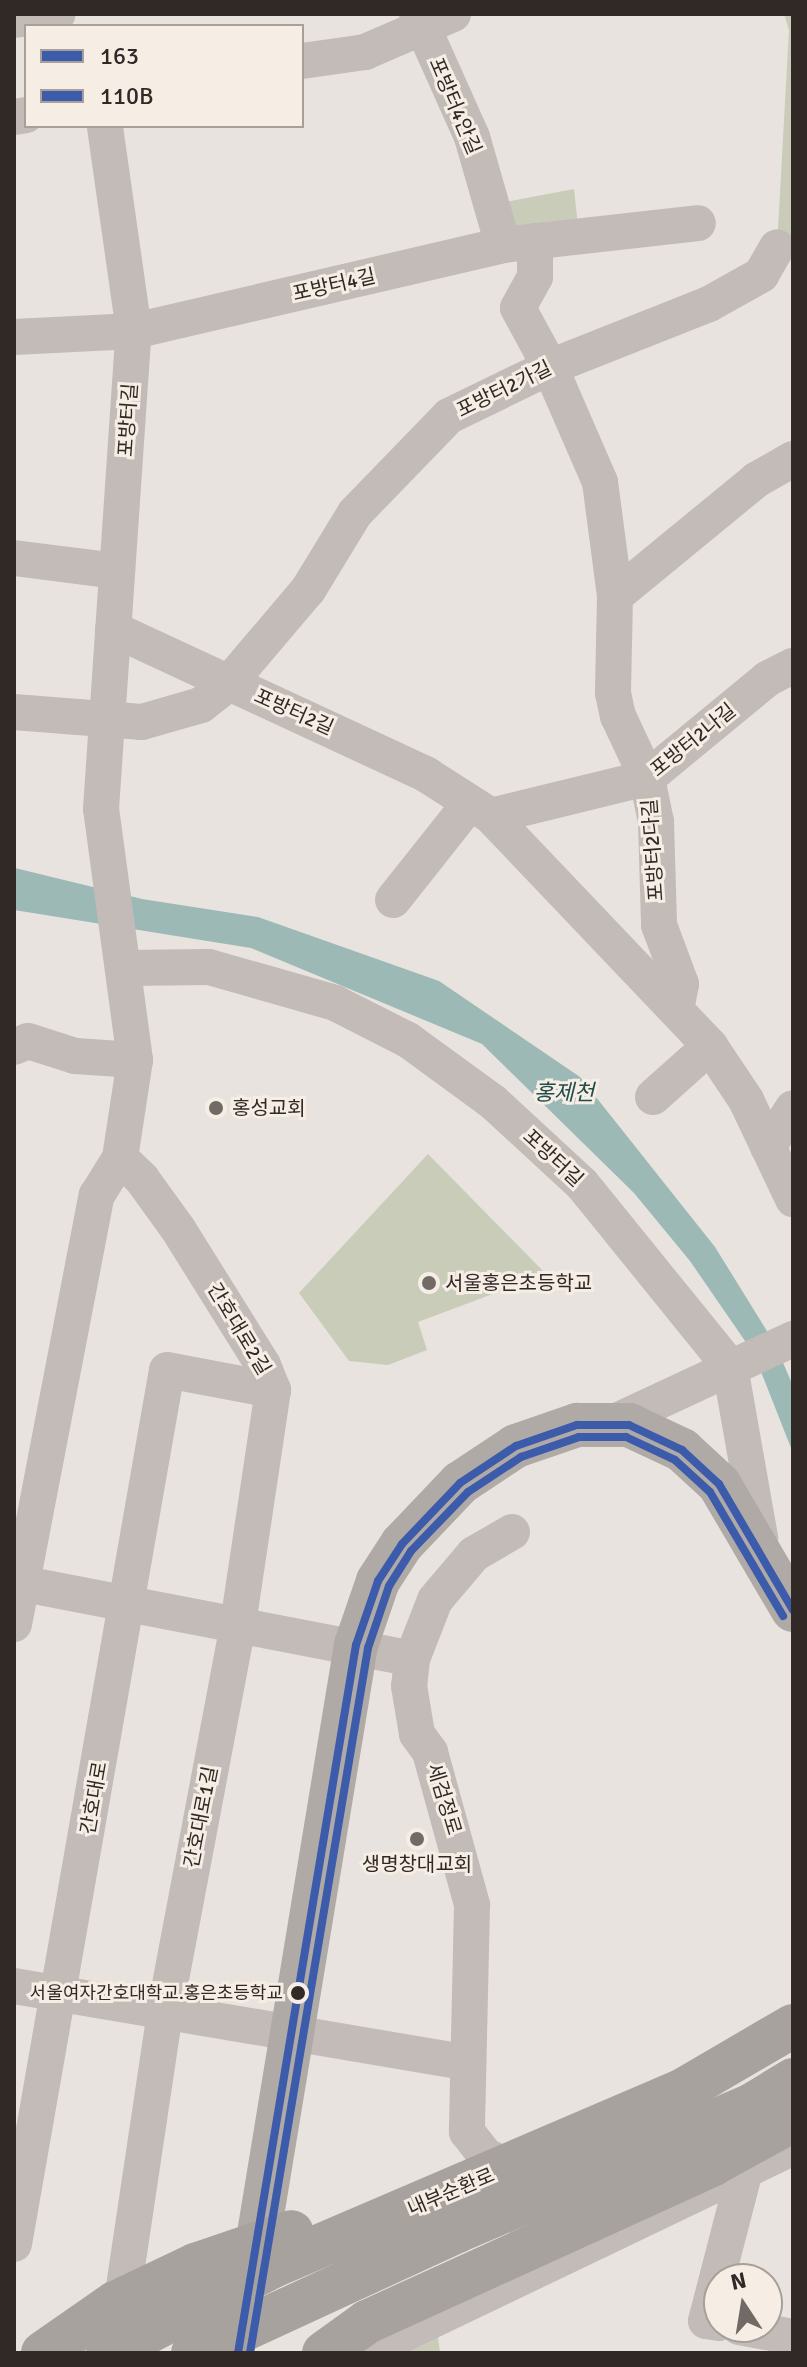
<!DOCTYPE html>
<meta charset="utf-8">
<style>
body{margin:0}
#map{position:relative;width:807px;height:2367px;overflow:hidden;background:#e8e3de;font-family:Signika,"Noto Sans KR",sans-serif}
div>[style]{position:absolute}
.green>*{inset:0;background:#caccba}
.water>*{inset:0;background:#9cb9b6}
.minor>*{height:36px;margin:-18px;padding:0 18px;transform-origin:18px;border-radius:18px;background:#c2bbb7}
.major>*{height:44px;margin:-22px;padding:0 22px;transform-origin:22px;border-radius:22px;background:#b0aaa7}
.highway-bridge>*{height:44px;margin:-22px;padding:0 22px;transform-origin:22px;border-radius:22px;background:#a7a29d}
.bus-1>*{height:8px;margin:-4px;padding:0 4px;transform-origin:4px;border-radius:4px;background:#3d5bab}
.bus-2>*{height:8px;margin:-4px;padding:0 4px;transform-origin:4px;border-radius:4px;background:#3d5bab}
.dots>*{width:22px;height:22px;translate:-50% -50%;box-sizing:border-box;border:4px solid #f6ede5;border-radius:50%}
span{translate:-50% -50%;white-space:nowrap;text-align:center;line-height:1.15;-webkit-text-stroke:6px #f6ede5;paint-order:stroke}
.bus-label{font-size:18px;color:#312926}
.right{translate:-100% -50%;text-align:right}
.street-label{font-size:20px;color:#312926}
.poi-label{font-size:20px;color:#312926}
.left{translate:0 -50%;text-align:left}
.water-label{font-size:22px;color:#224d4d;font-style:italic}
.frame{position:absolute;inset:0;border:16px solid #312926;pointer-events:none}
.legend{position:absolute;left:24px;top:24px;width:280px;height:104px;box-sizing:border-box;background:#f6ede5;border:2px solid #a79f99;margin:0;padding:10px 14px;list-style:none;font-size:24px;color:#312926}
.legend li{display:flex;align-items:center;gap:16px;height:40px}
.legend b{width:40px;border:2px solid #a79f99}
.north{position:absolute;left:703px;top:2263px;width:80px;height:80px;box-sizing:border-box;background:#f6ede5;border:2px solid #a79f99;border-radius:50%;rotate:348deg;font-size:22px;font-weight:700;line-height:32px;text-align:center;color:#312926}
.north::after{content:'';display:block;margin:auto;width:28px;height:36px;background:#716a66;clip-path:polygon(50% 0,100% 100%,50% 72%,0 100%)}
</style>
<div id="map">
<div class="green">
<div style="clip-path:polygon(784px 14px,793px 14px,793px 241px,777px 247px,789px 30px)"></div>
<div style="clip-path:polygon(574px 189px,578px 226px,510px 236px,500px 203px)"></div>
<div style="clip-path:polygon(428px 1154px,546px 1274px,418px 1322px,427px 1350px,388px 1365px,349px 1361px,299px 1293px)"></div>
<div style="clip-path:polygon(436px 2321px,440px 2353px,376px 2353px)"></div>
</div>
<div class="water">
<div style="clip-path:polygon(15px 868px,142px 899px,258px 917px,439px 981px,580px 1077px,715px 1247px,775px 1344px,793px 1386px,793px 1453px,754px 1354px,690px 1261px,634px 1193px,482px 1044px,251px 948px,14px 910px)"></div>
</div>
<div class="minor">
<div style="left:417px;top:14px;width:135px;rotate:65.9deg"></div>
<div style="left:472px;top:137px;width:112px;rotate:74deg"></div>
<div style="left:14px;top:20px;width:44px;rotate:-7.8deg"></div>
<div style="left:302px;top:61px;width:64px;rotate:-8.1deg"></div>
<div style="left:365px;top:52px;width:96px;rotate:-23.4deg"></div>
<div style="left:14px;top:117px;width:12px;rotate:-9deg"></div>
<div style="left:535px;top:241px;width:36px;rotate:90deg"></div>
<div style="left:535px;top:277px;width:35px;rotate:119deg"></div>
<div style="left:518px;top:308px;width:67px;rotate:61.5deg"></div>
<div style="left:550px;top:367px;width:125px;rotate:66.5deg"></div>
<div style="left:600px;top:482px;width:115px;rotate:82.5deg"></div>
<div style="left:615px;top:596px;width:97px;rotate:91.2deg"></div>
<div style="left:613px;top:693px;width:24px;rotate:78deg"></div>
<div style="left:618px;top:716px;width:68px;rotate:64.9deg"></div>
<div style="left:647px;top:778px;width:45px;rotate:78.4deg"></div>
<div style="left:656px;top:822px;width:103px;rotate:88.3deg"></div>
<div style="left:659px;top:925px;width:63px;rotate:69.6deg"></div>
<div style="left:681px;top:984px;width:26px;rotate:101deg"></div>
<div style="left:14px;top:337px;width:120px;rotate:-2.9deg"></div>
<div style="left:134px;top:331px;width:379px;rotate:-13.1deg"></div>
<div style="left:503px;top:245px;width:196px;rotate:-6.4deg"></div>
<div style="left:14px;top:558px;width:104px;rotate:7.2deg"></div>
<div style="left:615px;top:596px;width:183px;rotate:-39.4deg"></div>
<div style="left:756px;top:480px;width:43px;rotate:-29.6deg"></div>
<div style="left:113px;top:629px;width:346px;rotate:24.9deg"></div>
<div style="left:427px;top:775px;width:76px;rotate:32.6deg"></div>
<div style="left:491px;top:816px;width:318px;rotate:46.4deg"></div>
<div style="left:710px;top:1046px;width:65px;rotate:56.3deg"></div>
<div style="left:746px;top:1100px;width:110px;rotate:64.6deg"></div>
<div style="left:14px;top:712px;width:128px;rotate:4.5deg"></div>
<div style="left:142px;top:722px;width:61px;rotate:-16.1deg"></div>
<div style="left:201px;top:705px;width:36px;rotate:-38deg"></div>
<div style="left:229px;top:683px;width:122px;rotate:-49.7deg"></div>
<div style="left:308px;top:590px;width:90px;rotate:-58.6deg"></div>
<div style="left:355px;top:513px;width:135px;rotate:-45.9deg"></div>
<div style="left:449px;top:416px;width:112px;rotate:-25.9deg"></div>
<div style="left:550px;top:367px;width:171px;rotate:-21.6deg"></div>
<div style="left:709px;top:304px;width:60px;rotate:-29.1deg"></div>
<div style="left:761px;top:275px;width:32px;rotate:-60deg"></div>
<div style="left:491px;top:816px;width:161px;rotate:-13.7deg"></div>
<div style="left:647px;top:778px;width:156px;rotate:-39.5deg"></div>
<div style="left:767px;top:679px;width:29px;rotate:-27deg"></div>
<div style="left:393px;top:900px;width:124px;rotate:-51.6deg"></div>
<div style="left:124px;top:968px;width:85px;rotate:-0.7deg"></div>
<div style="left:209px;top:967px;width:131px;rotate:15.9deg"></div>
<div style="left:335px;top:1003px;width:82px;rotate:26.9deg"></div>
<div style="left:408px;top:1040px;width:105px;rotate:36.1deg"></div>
<div style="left:493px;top:1102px;width:121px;rotate:42.7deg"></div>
<div style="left:582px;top:1184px;width:235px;rotate:51deg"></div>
<div style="left:730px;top:1367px;width:174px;rotate:80deg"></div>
<div style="left:14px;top:1047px;width:15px;rotate:-23deg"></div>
<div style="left:28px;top:1041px;width:49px;rotate:17.7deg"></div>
<div style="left:75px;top:1056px;width:60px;rotate:3.8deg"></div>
<div style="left:653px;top:1097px;width:76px;rotate:-41.8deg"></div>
<div style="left:768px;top:1147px;width:46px;rotate:-57.3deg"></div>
<div style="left:612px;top:1423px;width:200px;rotate:-24.9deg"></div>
<div style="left:512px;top:1532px;width:44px;rotate:149.9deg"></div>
<div style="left:474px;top:1554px;width:60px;rotate:130.3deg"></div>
<div style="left:435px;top:1600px;width:63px;rotate:111.3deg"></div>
<div style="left:412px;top:1659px;width:27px;rotate:96deg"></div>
<div style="left:409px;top:1686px;width:49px;rotate:80.5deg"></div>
<div style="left:417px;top:1734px;width:22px;rotate:54deg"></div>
<div style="left:430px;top:1752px;width:159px;rotate:74.6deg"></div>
<div style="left:472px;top:1905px;width:227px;rotate:91.3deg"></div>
<div style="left:467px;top:2132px;width:31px;rotate:52deg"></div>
<div style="left:486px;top:2156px;width:42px;rotate:25.3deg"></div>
<div style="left:14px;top:1582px;width:405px;rotate:10.9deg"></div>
<div style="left:14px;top:1624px;width:437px;rotate:-79.1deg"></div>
<div style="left:97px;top:1195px;width:44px;rotate:-58.1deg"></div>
<div style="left:120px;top:1158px;width:99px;rotate:-81.3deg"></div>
<div style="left:135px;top:1060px;width:253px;rotate:-97.7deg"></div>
<div style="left:101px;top:809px;width:479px;rotate:-86.1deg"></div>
<div style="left:134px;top:331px;width:207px;rotate:-98.1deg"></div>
<div style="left:14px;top:1986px;width:459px;rotate:9.6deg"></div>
<div style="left:14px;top:2244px;width:887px;rotate:-80.07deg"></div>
<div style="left:167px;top:1370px;width:108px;rotate:10.7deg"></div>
<div style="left:119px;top:2320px;width:312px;rotate:-81.5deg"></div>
<div style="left:165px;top:2011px;width:394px;rotate:-79.3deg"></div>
<div style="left:238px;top:1624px;width:237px;rotate:-81.5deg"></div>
<div style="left:273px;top:1390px;width:27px;rotate:-112deg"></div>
<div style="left:263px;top:1365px;width:160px;rotate:-122deg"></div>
<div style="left:178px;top:1229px;width:62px;rotate:-125.8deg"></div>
<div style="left:142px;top:1179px;width:30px;rotate:-136deg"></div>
<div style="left:719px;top:2323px;width:13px;rotate:-171deg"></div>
<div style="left:706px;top:2321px;width:156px;rotate:-75.5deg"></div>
<div style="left:739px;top:2327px;width:55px;rotate:10.5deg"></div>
<div style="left:364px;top:2353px;width:476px;rotate:-25.6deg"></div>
</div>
<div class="major">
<div style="left:252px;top:2276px;width:640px;rotate:-80.64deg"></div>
<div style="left:356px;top:1645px;width:68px;rotate:-71deg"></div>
<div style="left:378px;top:1581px;width:44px;rotate:-57deg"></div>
<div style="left:402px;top:1544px;width:84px;rotate:-46.4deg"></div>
<div style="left:460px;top:1483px;width:67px;rotate:-33.5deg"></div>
<div style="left:516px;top:1446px;width:65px;rotate:-19deg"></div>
<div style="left:577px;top:1425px;width:52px"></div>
<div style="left:629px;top:1425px;width:59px;rotate:25.3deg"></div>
<div style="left:682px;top:1450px;width:50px;rotate:42.6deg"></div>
<div style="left:719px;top:1484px;width:146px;rotate:59.6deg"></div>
</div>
<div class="highway-bridge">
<div style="left:43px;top:2353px;width:88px;rotate:-34.8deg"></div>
<div style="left:115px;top:2303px;width:89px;rotate:-25.4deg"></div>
<div style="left:195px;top:2265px;width:102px;rotate:-18.8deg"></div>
<div style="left:108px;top:2353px;width:187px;rotate:-27.8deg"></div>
<div style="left:273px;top:2266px;width:448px;rotate:-23.2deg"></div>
<div style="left:685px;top:2089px;width:125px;rotate:-30.3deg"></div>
<div style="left:193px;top:2353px;width:291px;rotate:-24.8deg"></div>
<div style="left:457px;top:2231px;width:321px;rotate:-23.1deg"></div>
<div style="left:752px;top:2105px;width:48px;rotate:-31.4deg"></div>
<div style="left:324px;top:2353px;width:53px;rotate:-35.8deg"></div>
<div style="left:367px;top:2322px;width:380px;rotate:-24.5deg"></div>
<div style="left:713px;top:2164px;width:91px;rotate:-28.8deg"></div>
</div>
<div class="bus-1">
<div style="left:238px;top:2353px;width:718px;rotate:-80.54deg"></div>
<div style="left:356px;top:1645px;width:68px;rotate:-71deg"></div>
<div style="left:378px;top:1581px;width:44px;rotate:-57deg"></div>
<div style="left:402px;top:1544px;width:84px;rotate:-46.4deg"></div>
<div style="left:460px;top:1483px;width:67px;rotate:-33.5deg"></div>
<div style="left:516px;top:1446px;width:65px;rotate:-19deg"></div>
<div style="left:577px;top:1425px;width:52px"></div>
<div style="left:629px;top:1425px;width:59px;rotate:25.3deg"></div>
<div style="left:682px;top:1450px;width:50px;rotate:42.6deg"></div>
<div style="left:719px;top:1484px;width:146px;rotate:59.6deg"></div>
</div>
<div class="bus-2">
<div style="left:250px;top:2353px;width:715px;rotate:-80.5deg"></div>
<div style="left:368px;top:1648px;width:65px;rotate:-71.3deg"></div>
<div style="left:389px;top:1586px;width:41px;rotate:-57.8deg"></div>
<div style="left:411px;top:1551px;width:82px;rotate:-46deg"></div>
<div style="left:468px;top:1492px;width:64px;rotate:-33.4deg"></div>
<div style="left:521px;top:1457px;width:61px;rotate:-19deg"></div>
<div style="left:579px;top:1437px;width:47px"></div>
<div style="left:626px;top:1437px;width:54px;rotate:25.1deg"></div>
<div style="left:675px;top:1460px;width:47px;rotate:42.4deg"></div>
<div style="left:710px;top:1492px;width:144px;rotate:59.5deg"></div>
</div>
<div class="dots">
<div style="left:216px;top:1108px;background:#716a66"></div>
<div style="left:429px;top:1283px;background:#716a66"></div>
<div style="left:417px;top:1839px;background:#716a66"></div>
<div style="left:298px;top:1993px;background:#312926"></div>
</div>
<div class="bus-label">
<span class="right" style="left:283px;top:1993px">서울여자간호대학교.홍은초등학교</span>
</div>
<div class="street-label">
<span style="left:455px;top:106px;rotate:67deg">포방터4안길</span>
<span style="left:334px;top:285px;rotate:-13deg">포방터4길</span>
<span style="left:504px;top:389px;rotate:-26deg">포방터2가길</span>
<span style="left:128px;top:420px;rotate:-86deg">포방터길</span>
<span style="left:294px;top:712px;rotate:24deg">포방터2길</span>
<span style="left:693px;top:740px;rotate:-39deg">포방터2나길</span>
<span style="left:653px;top:850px;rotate:-94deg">포방터2다길</span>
<span style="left:553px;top:1158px;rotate:43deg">포방터길</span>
<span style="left:239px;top:1329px;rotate:59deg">간호대로2길</span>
<span style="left:94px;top:1798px;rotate:-80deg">간호대로</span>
<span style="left:444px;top:1799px;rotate:73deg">세검정로</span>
<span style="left:201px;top:1817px;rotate:-79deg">간호대로1길</span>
<span style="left:451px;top:2192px;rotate:-23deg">내부순환로</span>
</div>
<div class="poi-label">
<span class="left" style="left:232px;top:1108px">홍성교회</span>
<span class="left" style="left:445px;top:1283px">서울홍은초등학교</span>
<span style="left:417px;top:1864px">생명창대교회</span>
</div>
<div class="water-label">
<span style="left:564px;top:1093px">홍제천</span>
</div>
<div class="frame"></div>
<ul class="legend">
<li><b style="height:10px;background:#3d5bab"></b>163</li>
<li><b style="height:10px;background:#3d5bab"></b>110B</li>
</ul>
<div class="north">N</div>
</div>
